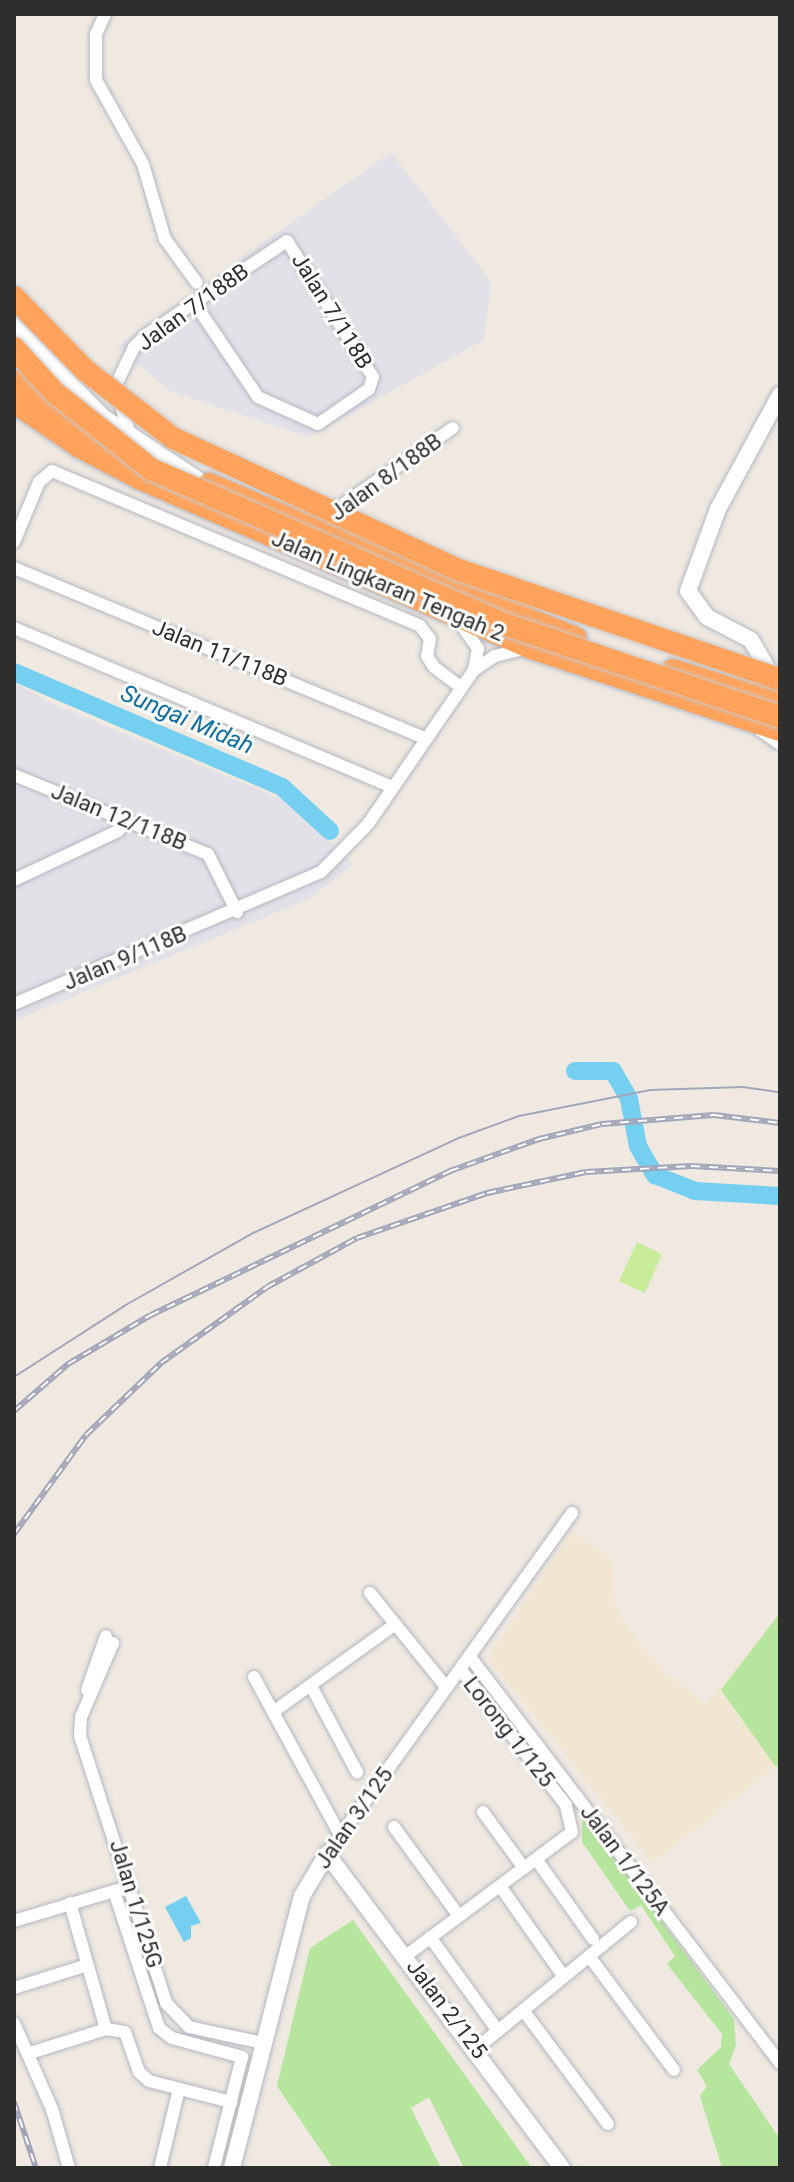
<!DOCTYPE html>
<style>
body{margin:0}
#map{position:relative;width:794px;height:2182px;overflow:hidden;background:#efe9e1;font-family:Roboto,sans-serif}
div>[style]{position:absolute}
.industrial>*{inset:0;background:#e3e1e8}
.education>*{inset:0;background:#f0e6d1}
.green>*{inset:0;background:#b6e59e}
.pitch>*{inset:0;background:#c9ec9a}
.water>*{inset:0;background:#75cff0}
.river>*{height:18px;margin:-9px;padding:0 9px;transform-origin:9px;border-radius:9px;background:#75cff0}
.roads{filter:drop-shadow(0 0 2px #b4b7c1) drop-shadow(0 0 2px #b4b7c1)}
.street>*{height:12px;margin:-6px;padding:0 6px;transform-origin:6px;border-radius:6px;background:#fff}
.secondary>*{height:16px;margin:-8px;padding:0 8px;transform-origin:8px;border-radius:8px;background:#fff}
.highway>*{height:22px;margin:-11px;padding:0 11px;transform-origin:11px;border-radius:11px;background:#ffa35c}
.tram>*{height:2px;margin:-1px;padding:0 1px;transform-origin:1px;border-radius:1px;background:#a3a6b8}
.rail>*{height:6px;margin-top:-3px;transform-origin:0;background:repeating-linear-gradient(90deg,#fff 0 9px,#a3a6b8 0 18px);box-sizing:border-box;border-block:2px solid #a3a6b8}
.bridges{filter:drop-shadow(0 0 2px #c9c9c9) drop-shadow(0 0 2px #c9c9c9)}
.highway-bridge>*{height:22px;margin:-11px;padding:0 11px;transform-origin:11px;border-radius:11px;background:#ffa35c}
span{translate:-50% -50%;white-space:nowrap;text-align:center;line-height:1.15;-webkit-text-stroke:6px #fff;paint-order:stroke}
.street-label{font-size:22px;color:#2e2e2e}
.water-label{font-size:24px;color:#0d6fa3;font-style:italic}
.frame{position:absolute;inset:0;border:16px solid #2e2e2e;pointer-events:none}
</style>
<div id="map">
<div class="industrial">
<div style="clip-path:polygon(391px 152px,491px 281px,484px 340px,309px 437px,170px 391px,117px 346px)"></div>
<div style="clip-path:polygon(14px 682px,53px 704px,296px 805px,353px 865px,309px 899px,14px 1021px)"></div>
</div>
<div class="education">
<div style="clip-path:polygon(572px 1531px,613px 1559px,615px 1602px,628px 1629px,663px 1669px,706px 1704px,780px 1613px,780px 1764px,653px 1863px,487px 1658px)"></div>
</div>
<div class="green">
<div style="clip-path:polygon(780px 1613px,780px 1764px,776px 1767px,721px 1690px)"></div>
<div style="clip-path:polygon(582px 1813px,734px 2019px,736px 2045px,729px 2064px,780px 2139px,780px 2168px,722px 2168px,700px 2096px,707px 2086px,697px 2070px,721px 2047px,722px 2034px,667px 1964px,675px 1956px,641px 1905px,630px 1911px,582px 1842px)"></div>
<div style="clip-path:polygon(353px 1920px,532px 2168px,464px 2168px,429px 2097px,411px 2108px,441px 2168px,333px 2168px,277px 2086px,310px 1948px)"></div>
</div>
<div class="pitch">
<div style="clip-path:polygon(637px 1242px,662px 1254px,645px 1293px,619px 1281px)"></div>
</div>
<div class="water">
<div style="clip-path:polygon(186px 1896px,201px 1923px,191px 1926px,191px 1938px,184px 1942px,165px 1907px)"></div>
</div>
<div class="river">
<div style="left:14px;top:672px;width:292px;rotate:23.2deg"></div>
<div style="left:282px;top:787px;width:65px;rotate:42.5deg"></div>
<div style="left:575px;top:1071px;width:38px"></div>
<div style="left:613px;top:1071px;width:32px;rotate:60deg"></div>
<div style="left:629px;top:1099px;width:48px;rotate:79.2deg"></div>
<div style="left:638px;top:1146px;width:34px;rotate:60deg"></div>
<div style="left:655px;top:1175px;width:43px;rotate:21.8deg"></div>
<div style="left:695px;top:1191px;width:85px;rotate:3.4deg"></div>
</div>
<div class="roads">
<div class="street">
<div style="left:105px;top:14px;width:22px;rotate:114deg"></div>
<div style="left:96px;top:34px;width:46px;rotate:90deg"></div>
<div style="left:96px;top:80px;width:96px;rotate:60.8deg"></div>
<div style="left:143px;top:164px;width:78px;rotate:73.7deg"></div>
<div style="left:165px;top:239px;width:54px;rotate:54deg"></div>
<div style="left:130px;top:434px;width:49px;rotate:-107.7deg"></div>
<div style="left:115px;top:387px;width:44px;rotate:-64.6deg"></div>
<div style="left:134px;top:347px;width:17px;rotate:-45deg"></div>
<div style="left:146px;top:335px;width:169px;rotate:-33.7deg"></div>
<div style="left:287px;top:241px;width:161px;rotate:57.7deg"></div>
<div style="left:373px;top:377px;width:13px;rotate:108deg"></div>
<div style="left:369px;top:389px;width:62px;rotate:145.5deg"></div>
<div style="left:318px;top:424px;width:66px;rotate:-155.8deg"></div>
<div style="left:258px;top:397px;width:112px;rotate:-124.1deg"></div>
<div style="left:332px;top:512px;width:147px;rotate:-34.8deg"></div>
<div style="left:14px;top:542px;width:65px;rotate:-67.4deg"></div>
<div style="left:39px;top:482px;width:17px;rotate:-40deg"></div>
<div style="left:52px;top:471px;width:399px;rotate:22.8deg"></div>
<div style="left:420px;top:626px;width:16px;rotate:52deg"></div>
<div style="left:430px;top:639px;width:17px;rotate:100deg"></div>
<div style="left:427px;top:656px;width:13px;rotate:58deg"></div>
<div style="left:434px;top:667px;width:34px;rotate:37deg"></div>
<div style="left:14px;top:568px;width:445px;rotate:22.5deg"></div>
<div style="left:458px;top:620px;width:35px;rotate:55deg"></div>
<div style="left:478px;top:649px;width:21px;rotate:101deg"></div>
<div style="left:14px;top:628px;width:411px;rotate:22.8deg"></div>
<div style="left:760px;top:730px;width:24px;rotate:35deg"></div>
<div style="left:14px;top:775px;width:209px;rotate:22.2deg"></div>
<div style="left:208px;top:854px;width:65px;rotate:63.4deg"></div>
<div style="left:14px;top:880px;width:115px;rotate:-25.2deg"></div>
<div style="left:118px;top:831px;width:13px;rotate:-48deg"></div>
<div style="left:14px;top:1004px;width:334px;rotate:-23.3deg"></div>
<div style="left:321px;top:872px;width:67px;rotate:-45.6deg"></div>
<div style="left:368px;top:824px;width:187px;rotate:-55.5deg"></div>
<div style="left:474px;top:670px;width:25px;rotate:-34deg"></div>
<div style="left:495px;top:656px;width:30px;rotate:-14deg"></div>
<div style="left:370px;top:1593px;width:122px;rotate:51deg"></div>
<div style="left:113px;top:1643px;width:81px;rotate:113.4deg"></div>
<div style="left:81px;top:1717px;width:19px;rotate:93deg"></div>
<div style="left:80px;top:1736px;width:281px;rotate:72.1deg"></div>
<div style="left:166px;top:2003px;width:33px;rotate:46deg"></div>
<div style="left:189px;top:2027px;width:76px;rotate:12.2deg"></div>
<div style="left:470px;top:1657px;width:511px;rotate:52.64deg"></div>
<div style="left:254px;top:1677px;width:180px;rotate:61.4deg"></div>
<div style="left:311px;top:1686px;width:98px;rotate:61.9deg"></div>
<div style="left:87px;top:1690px;width:57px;rotate:-70.6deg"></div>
<div style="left:273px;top:1712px;width:149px;rotate:-35.7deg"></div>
<div style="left:483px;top:1812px;width:69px;rotate:53.8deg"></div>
<div style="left:394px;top:1827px;width:110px;rotate:53.9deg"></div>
<div style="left:327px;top:1854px;width:420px;rotate:-54.3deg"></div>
<div style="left:536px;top:1859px;width:98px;rotate:54.5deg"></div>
<div style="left:500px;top:1886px;width:111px;rotate:54.9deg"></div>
<div style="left:114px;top:1891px;width:144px;rotate:71.8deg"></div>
<div style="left:159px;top:2028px;width:16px;rotate:38deg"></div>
<div style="left:172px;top:2038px;width:73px;rotate:15.2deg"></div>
<div style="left:242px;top:2057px;width:114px;rotate:104.2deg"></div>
<div style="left:70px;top:1903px;width:131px;rotate:74.1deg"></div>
<div style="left:106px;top:2029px;width:19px;rotate:9deg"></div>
<div style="left:125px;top:2032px;width:42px;rotate:70.7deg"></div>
<div style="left:139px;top:2072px;width:13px;rotate:42deg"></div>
<div style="left:149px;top:2081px;width:85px;rotate:14.4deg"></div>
<div style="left:14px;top:1921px;width:109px;rotate:-16.6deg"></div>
<div style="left:430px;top:1937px;width:116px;rotate:54.1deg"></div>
<div style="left:407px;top:1955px;width:206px;rotate:-36.7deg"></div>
<div style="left:572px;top:1832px;width:28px;rotate:-103deg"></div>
<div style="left:566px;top:1805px;width:171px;rotate:-127.9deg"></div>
<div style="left:589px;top:1956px;width:142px;rotate:53.3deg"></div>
<div style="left:14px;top:1988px;width:77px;rotate:-17.3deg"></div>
<div style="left:523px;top:2010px;width:142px;rotate:53.3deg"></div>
<div style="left:14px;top:2023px;width:94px;rotate:66.2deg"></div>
<div style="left:52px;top:2109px;width:61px;rotate:73.9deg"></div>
<div style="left:477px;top:2048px;width:199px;rotate:-39.3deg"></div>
<div style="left:30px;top:2053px;width:80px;rotate:-17.5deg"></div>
<div style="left:160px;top:2168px;width:81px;rotate:-76.5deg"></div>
</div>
<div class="secondary">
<div style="left:14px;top:326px;width:127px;rotate:45.6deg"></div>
<div style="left:103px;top:417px;width:113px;rotate:33.4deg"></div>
<div style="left:774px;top:680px;width:46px;rotate:-119.9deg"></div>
<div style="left:751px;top:640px;width:50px;rotate:-152.4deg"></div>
<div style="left:707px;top:617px;width:32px;rotate:-126deg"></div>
<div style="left:688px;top:591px;width:87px;rotate:-69.9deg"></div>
<div style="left:718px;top:509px;width:130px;rotate:-61.5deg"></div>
<div style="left:232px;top:2168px;width:281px;rotate:-75.6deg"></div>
<div style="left:302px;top:1896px;width:49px;rotate:-59.2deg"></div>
<div style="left:327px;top:1854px;width:392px;rotate:53.2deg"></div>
</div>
<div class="highway">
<div style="left:14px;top:381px;width:98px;rotate:32.6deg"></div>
<div style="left:14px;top:402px;width:80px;rotate:34.3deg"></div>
<div style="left:80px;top:447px;width:69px;rotate:27.7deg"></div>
<div style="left:141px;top:479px;width:426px;rotate:23.4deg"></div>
<div style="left:532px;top:648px;width:261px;rotate:18.3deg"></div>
<div style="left:209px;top:484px;width:398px;rotate:22.8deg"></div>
<div style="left:673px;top:670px;width:112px;rotate:17.1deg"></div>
</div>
</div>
<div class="tram">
<div style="left:14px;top:1377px;width:131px;rotate:-32.8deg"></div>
<div style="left:124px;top:1306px;width:148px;rotate:-29.5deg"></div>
<div style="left:253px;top:1233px;width:224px;rotate:-24.8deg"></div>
<div style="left:456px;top:1139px;width:67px;rotate:-20.1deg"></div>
<div style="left:519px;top:1116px;width:134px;rotate:-11.2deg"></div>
<div style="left:650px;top:1090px;width:93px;rotate:-1.8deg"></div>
<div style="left:743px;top:1087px;width:37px;rotate:8deg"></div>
</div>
<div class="rail">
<div style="left:14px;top:1411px;width:72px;rotate:-41deg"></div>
<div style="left:68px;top:1364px;width:96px;rotate:-30.6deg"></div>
<div style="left:151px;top:1315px;width:332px;rotate:-25.7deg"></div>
<div style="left:450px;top:1171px;width:95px;rotate:-19.8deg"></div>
<div style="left:539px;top:1139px;width:65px;rotate:-13.4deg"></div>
<div style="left:602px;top:1124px;width:112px;rotate:-4.6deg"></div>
<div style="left:714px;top:1115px;width:66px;rotate:6.9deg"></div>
<div style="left:14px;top:1534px;width:122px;rotate:-54deg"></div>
<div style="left:86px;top:1435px;width:104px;rotate:-43.8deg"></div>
<div style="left:161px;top:1363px;width:130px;rotate:-35.6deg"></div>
<div style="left:267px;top:1287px;width:102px;rotate:-28.6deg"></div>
<div style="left:357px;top:1238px;width:138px;rotate:-19.1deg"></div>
<div style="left:487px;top:1193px;width:101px;rotate:-12deg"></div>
<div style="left:586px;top:1172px;width:105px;rotate:-3.3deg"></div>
<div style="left:691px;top:1166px;width:89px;rotate:3.2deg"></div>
<div style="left:14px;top:2102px;width:70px;rotate:71.6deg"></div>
</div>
<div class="bridges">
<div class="highway-bridge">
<div style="left:14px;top:297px;width:102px;rotate:45.8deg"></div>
<div style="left:85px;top:370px;width:111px;rotate:37.7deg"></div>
<div style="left:173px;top:438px;width:315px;rotate:24.8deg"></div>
<div style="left:459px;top:570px;width:339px;rotate:18.8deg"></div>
<div style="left:14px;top:348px;width:59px;rotate:47.7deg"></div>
<div style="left:54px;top:392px;width:124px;rotate:38.4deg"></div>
<div style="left:151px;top:469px;width:389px;rotate:23.7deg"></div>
<div style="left:507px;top:625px;width:288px;rotate:18.6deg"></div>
</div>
</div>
<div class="street-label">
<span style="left:193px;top:307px;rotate:-36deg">Jalan 7/188B</span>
<span style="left:332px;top:311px;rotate:58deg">Jalan 7/118B</span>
<span style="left:386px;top:477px;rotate:-36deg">Jalan 8/188B</span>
<span style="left:388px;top:586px;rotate:23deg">Jalan Lingkaran Tengah 2</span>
<span style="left:220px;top:653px;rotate:22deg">Jalan 11/118B</span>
<span style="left:119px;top:817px;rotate:22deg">Jalan 12/118B</span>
<span style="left:125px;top:958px;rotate:-23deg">Jalan 9/118B</span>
<span style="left:509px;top:1732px;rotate:52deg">Lorong 1/125</span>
<span style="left:354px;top:1818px;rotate:-55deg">Jalan 3/125</span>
<span style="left:625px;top:1860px;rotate:53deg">Jalan 1/125A</span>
<span style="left:136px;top:1904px;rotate:73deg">Jalan 1/125G</span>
<span style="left:447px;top:2009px;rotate:53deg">Jalan 2/125</span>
</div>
<div class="water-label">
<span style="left:187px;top:720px;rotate:23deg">Sungai Midah</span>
</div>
<div class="frame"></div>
</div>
